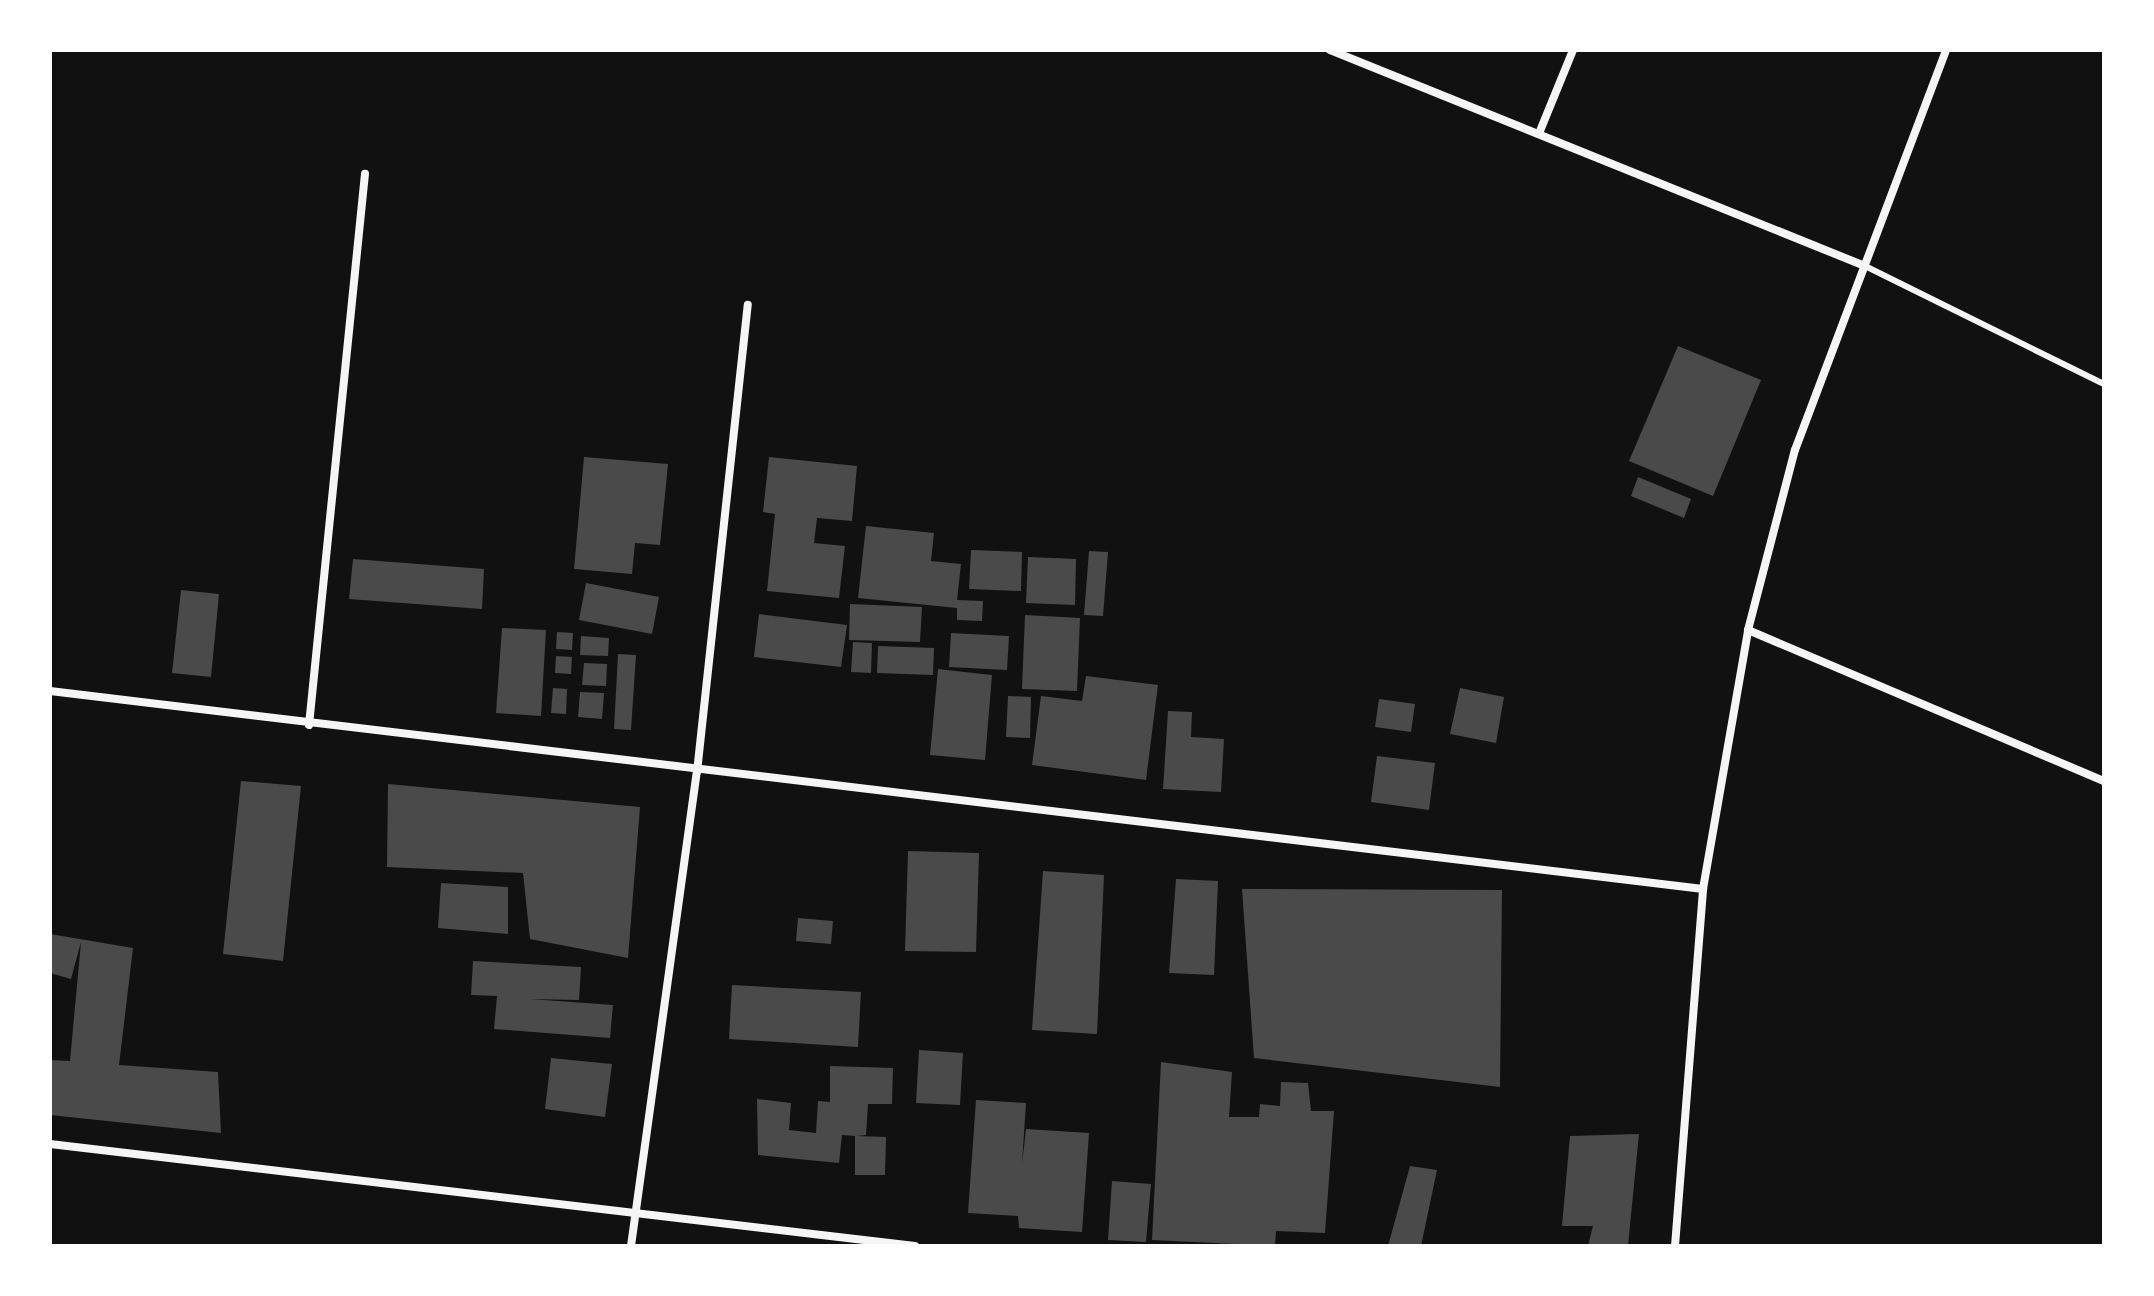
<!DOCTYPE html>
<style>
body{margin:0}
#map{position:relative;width:2154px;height:1296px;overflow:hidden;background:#111;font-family:Barlow,sans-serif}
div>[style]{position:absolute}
.building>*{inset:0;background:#4a4a4a}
.service>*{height:6px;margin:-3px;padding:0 3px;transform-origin:3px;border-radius:3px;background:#f5f5f5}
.minor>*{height:8px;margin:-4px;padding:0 4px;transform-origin:4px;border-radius:4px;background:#f5f5f5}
span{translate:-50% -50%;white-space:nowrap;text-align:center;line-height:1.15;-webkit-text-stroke:6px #fff;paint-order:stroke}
.frame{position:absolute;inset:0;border:52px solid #fff;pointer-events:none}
</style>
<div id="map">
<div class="building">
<div style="clip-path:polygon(1678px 346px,1761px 380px,1713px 496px,1629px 461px)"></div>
<div style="clip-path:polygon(584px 457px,668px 464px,660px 545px,635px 543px,632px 574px,574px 569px)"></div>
<div style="clip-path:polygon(769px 457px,857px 466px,852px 521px,817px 518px,814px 543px,845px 546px,839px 598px,767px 591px,775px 514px,763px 512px)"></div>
<div style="clip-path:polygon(1638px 477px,1691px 499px,1684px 518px,1631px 496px)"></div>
<div style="clip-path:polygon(866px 526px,934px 533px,931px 561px,961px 564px,957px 600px,983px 601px,982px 621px,957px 620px,957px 608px,858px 598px)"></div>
<div style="clip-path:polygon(971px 550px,1022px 552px,1021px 591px,969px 589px)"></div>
<div style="clip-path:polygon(1089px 551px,1108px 552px,1103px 616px,1084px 615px)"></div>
<div style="clip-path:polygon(1028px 557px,1076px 559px,1075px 605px,1026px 603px)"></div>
<div style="clip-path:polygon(353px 559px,484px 569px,482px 609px,349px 599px)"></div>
<div style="clip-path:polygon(586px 583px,659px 597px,652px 634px,579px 620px)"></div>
<div style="clip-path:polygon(181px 590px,219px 594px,211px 677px,172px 673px)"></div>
<div style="clip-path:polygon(850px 604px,922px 607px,920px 642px,849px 640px)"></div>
<div style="clip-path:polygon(759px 614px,847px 625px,841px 667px,754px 657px)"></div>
<div style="clip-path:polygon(1025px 615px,1080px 618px,1077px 691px,1022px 689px)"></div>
<div style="clip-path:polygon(502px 628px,546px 630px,541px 716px,496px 713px)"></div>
<div style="clip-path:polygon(557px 632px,573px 633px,572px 650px,556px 649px)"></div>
<div style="clip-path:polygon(951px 633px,1009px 636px,1007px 670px,949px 667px)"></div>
<div style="clip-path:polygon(581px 636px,609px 638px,608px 656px,580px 655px)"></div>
<div style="clip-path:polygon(853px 642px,872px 643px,871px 673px,851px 672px)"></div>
<div style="clip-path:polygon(878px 646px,934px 648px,933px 675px,877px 673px)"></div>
<div style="clip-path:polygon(618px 654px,636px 655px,631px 730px,614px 729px)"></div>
<div style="clip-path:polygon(556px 656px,572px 657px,571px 674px,555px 673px)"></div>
<div style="clip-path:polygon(584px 663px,607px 664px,606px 686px,582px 685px)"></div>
<div style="clip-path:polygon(938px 669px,992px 675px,985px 760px,930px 755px)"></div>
<div style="clip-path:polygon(1086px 676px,1158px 685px,1146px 780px,1032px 765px,1041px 696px,1082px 701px)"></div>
<div style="clip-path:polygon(553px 688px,567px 689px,566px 714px,551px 713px)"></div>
<div style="clip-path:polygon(1460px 688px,1504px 697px,1496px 743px,1450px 734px)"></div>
<div style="clip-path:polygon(580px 692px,604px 693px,602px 719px,578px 717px)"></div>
<div style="clip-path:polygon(1008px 696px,1031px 697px,1030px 738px,1006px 737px)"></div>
<div style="clip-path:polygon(1379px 699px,1415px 704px,1411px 732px,1375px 727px)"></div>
<div style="clip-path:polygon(1168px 711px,1192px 712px,1191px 737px,1224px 739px,1221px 792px,1163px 789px)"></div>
<div style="clip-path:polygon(1377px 756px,1435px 763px,1429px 810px,1371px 802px)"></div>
<div style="clip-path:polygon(241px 781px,301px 786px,283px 961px,223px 954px)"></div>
<div style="clip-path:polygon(388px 784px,640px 807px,628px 958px,530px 939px,523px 873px,387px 867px)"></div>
<div style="clip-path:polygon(908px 851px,979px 853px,976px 952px,905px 951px)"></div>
<div style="clip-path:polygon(1043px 871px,1104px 875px,1097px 1034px,1032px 1030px)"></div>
<div style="clip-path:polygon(1176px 879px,1218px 881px,1214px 975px,1169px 973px)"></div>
<div style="clip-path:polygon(441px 883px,508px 887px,508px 934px,438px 928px)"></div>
<div style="clip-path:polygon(1242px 889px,1502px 890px,1500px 1087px,1254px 1058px)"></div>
<div style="clip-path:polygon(798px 918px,833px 921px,831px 944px,796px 941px)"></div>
<div style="clip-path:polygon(50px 934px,133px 948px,119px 1065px,218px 1072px,221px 1133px,50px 1115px,50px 1060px,70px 1061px,81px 942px,71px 979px,50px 973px)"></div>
<div style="clip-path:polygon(473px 961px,581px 967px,579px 1000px,530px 999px,613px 1005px,610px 1038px,494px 1029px,497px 996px,471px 995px)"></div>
<div style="clip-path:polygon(732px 985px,861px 992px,858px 1047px,729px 1039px)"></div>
<div style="clip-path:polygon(919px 1050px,963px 1053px,960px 1105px,916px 1103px)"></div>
<div style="clip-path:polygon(551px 1058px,612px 1064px,605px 1117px,545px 1109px)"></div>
<div style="clip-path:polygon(1161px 1062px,1232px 1072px,1229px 1117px,1259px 1117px,1260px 1104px,1280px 1106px,1281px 1082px,1308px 1083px,1311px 1111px,1334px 1111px,1325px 1233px,1276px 1231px,1275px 1246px,1152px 1240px)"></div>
<div style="clip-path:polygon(830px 1066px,893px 1068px,892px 1104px,868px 1104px,866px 1135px,856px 1136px,886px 1137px,885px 1175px,855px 1175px,855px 1136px,842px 1135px,839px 1163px,758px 1155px,757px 1099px,791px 1103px,789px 1130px,816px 1133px,818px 1101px,830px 1102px)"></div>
<div style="clip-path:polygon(976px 1100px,1026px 1103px,1022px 1164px,1026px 1129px,1089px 1133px,1082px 1232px,1019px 1228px,1018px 1216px,968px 1213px)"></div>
<div style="clip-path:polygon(1639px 1134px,1628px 1246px,1588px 1246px,1593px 1226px,1562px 1226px,1570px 1136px)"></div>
<div style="clip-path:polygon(1410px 1166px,1437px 1170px,1421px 1246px,1388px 1246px)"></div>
<div style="clip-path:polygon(1112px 1181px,1151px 1184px,1146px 1242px,1108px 1240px)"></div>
</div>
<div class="service">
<div style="left:1865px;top:266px;width:267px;rotate:26.3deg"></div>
</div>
<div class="minor">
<div style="left:1330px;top:50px;width:577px;rotate:21.99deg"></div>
<div style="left:1540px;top:131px;width:87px;rotate:-67.8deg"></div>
<div style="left:1748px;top:630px;width:387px;rotate:23deg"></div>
<div style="left:50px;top:691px;width:1665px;rotate:6.83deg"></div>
<div style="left:309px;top:725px;width:554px;rotate:-84.2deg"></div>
<div style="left:50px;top:1144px;width:871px;rotate:6.73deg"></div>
<div style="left:631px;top:1246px;width:479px;rotate:-82.1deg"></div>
<div style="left:697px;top:772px;width:470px;rotate:-83.8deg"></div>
<div style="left:1675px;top:1246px;width:358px;rotate:-85.5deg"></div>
<div style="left:1703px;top:889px;width:263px;rotate:-80.1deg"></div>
<div style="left:1748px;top:630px;width:186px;rotate:-75.4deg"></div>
<div style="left:1795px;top:450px;width:428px;rotate:-69.3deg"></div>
</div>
<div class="frame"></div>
</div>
